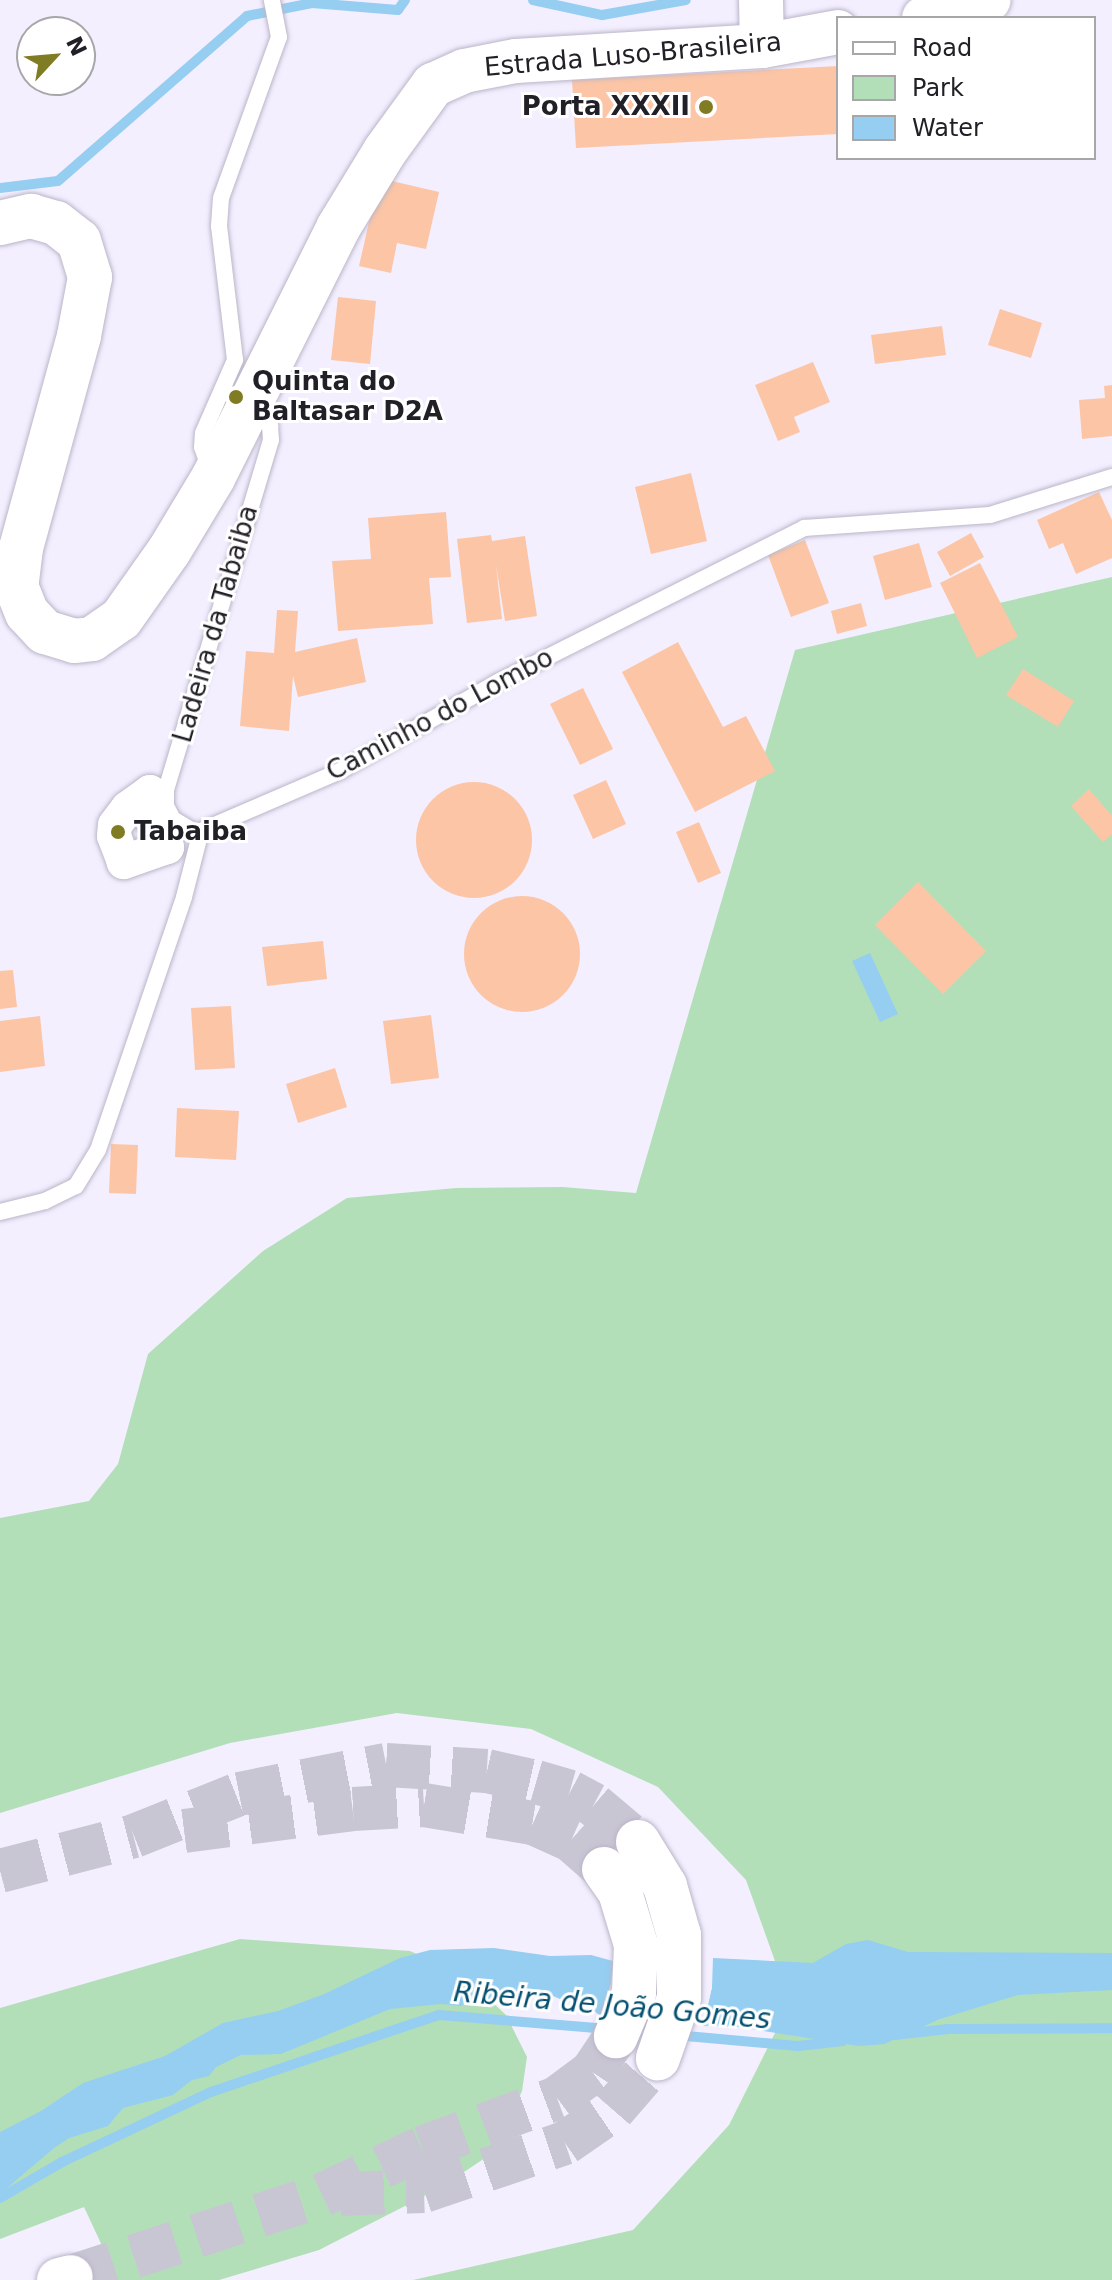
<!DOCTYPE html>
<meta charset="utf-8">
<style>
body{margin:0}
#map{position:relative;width:1112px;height:2280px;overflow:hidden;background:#f3efff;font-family:"DejaVu Sans",sans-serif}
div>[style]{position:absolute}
.green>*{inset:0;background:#b2dfb8}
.water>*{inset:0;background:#95cef1}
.pier>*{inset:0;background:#f3efff}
.stream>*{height:10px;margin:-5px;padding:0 5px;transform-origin:5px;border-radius:5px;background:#95cef1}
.building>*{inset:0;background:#fcc5a5}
.round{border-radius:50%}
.secondary-tunnel>*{height:44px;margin-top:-22px;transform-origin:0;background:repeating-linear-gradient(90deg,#c9c6d4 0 44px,transparent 0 66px)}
.roads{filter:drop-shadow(0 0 2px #bbb5c8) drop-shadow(0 0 2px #bbb5c8)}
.lane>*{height:16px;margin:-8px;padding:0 8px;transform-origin:8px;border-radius:8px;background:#fff}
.street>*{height:34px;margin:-17px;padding:0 17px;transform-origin:17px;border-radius:17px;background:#fff}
.secondary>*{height:44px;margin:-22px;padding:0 22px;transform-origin:22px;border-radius:22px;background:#fff}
.dots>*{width:22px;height:22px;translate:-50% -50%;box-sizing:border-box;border:4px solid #fff;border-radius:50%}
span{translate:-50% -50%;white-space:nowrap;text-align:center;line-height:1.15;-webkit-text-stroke:6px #fff;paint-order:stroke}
.street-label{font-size:26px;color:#222027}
.poi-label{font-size:26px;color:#222027;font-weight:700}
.right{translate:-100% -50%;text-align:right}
.left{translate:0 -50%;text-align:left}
.water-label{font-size:28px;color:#045071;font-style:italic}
.legend{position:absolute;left:836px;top:16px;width:260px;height:144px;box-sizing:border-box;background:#fff;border:2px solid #a7a6a9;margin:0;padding:10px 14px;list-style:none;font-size:24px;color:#222027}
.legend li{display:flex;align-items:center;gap:16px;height:40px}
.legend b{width:40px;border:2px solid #a7a6a9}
.north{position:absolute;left:16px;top:16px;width:80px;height:80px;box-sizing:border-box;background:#fff;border:2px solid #a7a6a9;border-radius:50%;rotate:64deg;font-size:22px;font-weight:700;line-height:32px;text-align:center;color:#222027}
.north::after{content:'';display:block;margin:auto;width:28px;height:36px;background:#807c23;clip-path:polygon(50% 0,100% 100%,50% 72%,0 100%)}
</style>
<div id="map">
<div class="green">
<div style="clip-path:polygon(1112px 577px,1112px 2280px,413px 2280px,633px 2230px,729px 2125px,790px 2003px,746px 1880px,658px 1787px,531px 1729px,397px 1713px,230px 1743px,0 1813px,0 1518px,89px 1501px,118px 1464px,148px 1354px,263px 1251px,347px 1198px,456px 1188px,563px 1187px,636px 1193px,795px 650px)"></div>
<div style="clip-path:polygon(240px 1939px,410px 1951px,462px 1974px,506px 2015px,527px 2057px,522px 2091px,497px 2150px,440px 2188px,319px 2250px,219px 2280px,118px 2280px,84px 2207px,0 2239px,0 2008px)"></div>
</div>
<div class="water">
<div style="clip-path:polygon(870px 953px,898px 1014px,880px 1022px,852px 961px)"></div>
<div style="clip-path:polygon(868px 1940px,908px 1952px,1112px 1953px,1112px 1990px,1018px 1995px,940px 2019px,884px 2044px,859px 2046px,738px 2027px,703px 2026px,712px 1987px,713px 1958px,813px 1963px,846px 1944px)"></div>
<div style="clip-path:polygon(494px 1948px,550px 1956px,591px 1955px,613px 1961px,611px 1984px,600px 2016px,581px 1999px,560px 1999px,539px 1990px,527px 1991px,509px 2000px,473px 2001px,461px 2006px,441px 2004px,390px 2009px,281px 2054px,241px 2055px,216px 2067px,209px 2076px,192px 2080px,173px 2095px,123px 2108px,108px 2126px,69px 2138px,54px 2148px,0 2194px,0 2132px,41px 2111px,83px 2083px,165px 2056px,223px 2023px,278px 2011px,322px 1995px,400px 1958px,430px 1950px)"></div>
</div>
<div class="pier">
<div style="clip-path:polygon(712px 1954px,712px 1987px,702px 2030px,699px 2026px)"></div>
</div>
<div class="stream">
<div style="left:533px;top:0;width:71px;rotate:12.3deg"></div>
<div style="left:602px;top:15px;width:85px;rotate:-10.1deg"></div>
<div style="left:0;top:188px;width:58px;rotate:-6.9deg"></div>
<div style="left:58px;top:181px;width:251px;rotate:-41.1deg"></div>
<div style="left:247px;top:16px;width:66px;rotate:-11.3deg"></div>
<div style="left:312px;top:3px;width:86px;rotate:4.7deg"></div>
<div style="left:398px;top:10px;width:12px;rotate:-55deg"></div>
<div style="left:675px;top:2035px;width:123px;rotate:5.1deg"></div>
<div style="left:798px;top:2046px;width:45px;rotate:-6.3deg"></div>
<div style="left:894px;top:2035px;width:54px;rotate:-6.3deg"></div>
<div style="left:948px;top:2029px;width:164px;rotate:-0.3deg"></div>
<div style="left:0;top:2198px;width:72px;rotate:-30.1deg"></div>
<div style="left:62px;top:2162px;width:165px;rotate:-25.2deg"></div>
<div style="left:211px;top:2092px;width:241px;rotate:-18.7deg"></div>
<div style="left:439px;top:2015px;width:170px;rotate:4.7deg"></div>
</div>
<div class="building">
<div style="clip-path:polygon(838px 66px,838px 134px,576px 148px,572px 80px)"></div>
<div style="clip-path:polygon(379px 178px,439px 192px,426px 249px,397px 243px,391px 273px,359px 266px)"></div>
<div style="clip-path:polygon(338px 297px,376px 301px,370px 364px,331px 360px)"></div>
<div style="clip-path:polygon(1000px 309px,1042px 323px,1031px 358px,988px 345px)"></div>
<div style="clip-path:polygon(942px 326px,946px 355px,875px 364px,871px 335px)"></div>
<div style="clip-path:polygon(813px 362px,830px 402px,794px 417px,800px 432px,778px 441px,755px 385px)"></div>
<div style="clip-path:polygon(1112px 385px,1112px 436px,1082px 439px,1079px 400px,1105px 398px,1104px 386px)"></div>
<div style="clip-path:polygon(691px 473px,707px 541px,651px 554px,635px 487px)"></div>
<div style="clip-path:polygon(1099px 492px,1112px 520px,1112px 558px,1076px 574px,1063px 543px,1049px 549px,1037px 520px)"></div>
<div style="clip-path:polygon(446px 512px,451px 577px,429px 578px,433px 624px,338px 631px,332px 561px,371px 559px,368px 518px)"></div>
<div style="clip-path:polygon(971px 533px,984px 557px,950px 576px,937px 552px)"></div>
<div style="clip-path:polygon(491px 535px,492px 541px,525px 536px,537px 616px,505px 621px,496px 565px,502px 619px,467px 623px,457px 539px)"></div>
<div style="clip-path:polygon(805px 540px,829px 603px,791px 617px,768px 555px)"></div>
<div style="clip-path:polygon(919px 543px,932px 587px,885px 600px,873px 556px)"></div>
<div style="clip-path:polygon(980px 563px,1018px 637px,977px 658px,940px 583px)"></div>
<div style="clip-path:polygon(861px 603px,867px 626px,837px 634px,831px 611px)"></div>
<div style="clip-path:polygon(277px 610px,298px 611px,295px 652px,357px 638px,366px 682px,298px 697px,293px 676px,289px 731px,240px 726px,246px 651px,274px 653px)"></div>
<div style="clip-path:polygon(678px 642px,723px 727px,746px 716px,775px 771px,695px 812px,622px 672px)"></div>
<div style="clip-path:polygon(1023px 669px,1074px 701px,1058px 727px,1006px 695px)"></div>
<div style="clip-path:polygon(583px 688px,613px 749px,580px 765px,550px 704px)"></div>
<div style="clip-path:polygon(606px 780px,626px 824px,593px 839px,573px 795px)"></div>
<div class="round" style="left:416px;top:782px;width:116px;height:116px"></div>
<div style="clip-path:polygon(1089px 789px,1112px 816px,1112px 834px,1103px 842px,1071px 806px)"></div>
<div style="clip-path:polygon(699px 822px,721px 873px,698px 883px,676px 832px)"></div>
<div style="clip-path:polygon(918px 882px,986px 951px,943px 994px,875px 925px)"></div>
<div class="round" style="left:464px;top:896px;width:116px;height:116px"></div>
<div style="clip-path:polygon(323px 941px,327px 979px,267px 986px,262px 947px)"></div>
<div style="clip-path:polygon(13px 970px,17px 1007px,0 1009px,0 971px)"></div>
<div style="clip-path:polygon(231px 1006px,235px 1068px,195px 1070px,191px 1008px)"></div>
<div style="clip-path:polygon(431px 1015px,439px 1078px,391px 1084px,383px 1021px)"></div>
<div style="clip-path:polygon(40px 1016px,45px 1066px,0 1072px,0 1021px)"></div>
<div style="clip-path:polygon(335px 1068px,347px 1107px,298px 1123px,286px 1084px)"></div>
<div style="clip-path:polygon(177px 1108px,239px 1111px,236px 1160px,175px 1157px)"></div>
<div style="clip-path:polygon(111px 1144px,138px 1145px,136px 1194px,109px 1193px)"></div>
</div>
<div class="secondary-tunnel">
<div style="left:184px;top:1831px;width:170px;rotate:-7.4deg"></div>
<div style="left:353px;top:1809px;width:71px;rotate:-3.2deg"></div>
<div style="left:424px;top:1805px;width:110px;rotate:9.4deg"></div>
<div style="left:533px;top:1823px;width:42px;rotate:24.1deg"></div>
<div style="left:571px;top:1840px;width:44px;rotate:41.3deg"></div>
<div style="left:0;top:1871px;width:138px;rotate:-14.6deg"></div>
<div style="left:134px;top:1836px;width:113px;rotate:-21.8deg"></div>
<div style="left:239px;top:1794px;width:150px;rotate:-11.2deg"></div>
<div style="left:386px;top:1765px;width:101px;rotate:3.4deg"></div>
<div style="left:487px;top:1771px;width:50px;rotate:12.7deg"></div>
<div style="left:536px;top:1782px;width:35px;rotate:16deg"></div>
<div style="left:570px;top:1792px;width:27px;rotate:28deg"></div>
<div style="left:594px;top:1805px;width:57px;rotate:40.1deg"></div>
<div style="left:340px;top:2194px;width:84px;rotate:-2deg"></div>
<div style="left:424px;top:2191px;width:149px;rotate:-18.8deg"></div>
<div style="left:565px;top:2143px;width:58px;rotate:-34.5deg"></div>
<div style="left:613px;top:2110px;width:69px;rotate:-49.1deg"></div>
<div style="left:71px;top:2277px;width:264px;rotate:-18.1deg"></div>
<div style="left:322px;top:2195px;width:110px;rotate:-25.2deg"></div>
<div style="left:422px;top:2148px;width:144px;rotate:-20.3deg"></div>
<div style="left:557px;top:2098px;width:44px;rotate:-36.6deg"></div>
<div style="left:592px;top:2072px;width:43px;rotate:-56.3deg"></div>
</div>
<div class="roads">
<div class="lane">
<div style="left:254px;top:406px;width:26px;rotate:51deg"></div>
<div style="left:270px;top:426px;width:14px;rotate:86deg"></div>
<div style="left:271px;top:440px;width:366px;rotate:106.7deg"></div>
<div style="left:166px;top:791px;width:15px;rotate:90deg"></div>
<div style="left:166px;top:806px;width:15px;rotate:62deg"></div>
<div style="left:173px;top:819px;width:23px;rotate:31deg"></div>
<div style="left:193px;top:831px;width:8px"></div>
<div style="left:201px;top:831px;width:151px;rotate:-23.3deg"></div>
<div style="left:340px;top:771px;width:181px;rotate:-29.4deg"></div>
<div style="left:498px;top:682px;width:343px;rotate:-26.7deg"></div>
<div style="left:804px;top:528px;width:186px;rotate:-4deg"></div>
<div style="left:990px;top:515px;width:128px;rotate:-17.3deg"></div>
<div style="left:210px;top:470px;width:24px;rotate:-109deg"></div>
<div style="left:202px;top:447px;width:14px;rotate:-86deg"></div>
<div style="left:203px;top:433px;width:80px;rotate:-66.3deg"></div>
<div style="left:235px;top:360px;width:135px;rotate:-96.8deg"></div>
<div style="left:219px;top:226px;width:28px;rotate:-86deg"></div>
<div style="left:221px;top:198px;width:171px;rotate:-70.2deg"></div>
<div style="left:279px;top:37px;width:38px;rotate:-101deg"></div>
<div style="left:0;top:1212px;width:46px;rotate:-13.7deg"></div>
<div style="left:45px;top:1201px;width:34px;rotate:-26deg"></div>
<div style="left:76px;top:1186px;width:42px;rotate:-58.6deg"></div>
<div style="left:98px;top:1150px;width:267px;rotate:-71.2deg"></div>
<div style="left:184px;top:897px;width:68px;rotate:-75.6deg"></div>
</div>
<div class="street">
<div style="left:150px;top:792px;width:19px;rotate:96deg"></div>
<div style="left:148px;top:811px;width:41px;rotate:62.2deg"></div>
<div style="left:167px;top:847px;width:46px;rotate:160.8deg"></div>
<div style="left:124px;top:862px;width:28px;rotate:-111deg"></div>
<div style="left:114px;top:836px;width:11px;rotate:-85deg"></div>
<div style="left:115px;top:825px;width:21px;rotate:-53deg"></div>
<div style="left:128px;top:808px;width:27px;rotate:-36deg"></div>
</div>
<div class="secondary">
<div style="left:761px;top:0;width:46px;rotate:88.8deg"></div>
<div style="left:924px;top:18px;width:67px;rotate:-15.5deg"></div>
<div style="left:0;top:223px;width:32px;rotate:-13deg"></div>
<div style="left:31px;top:216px;width:26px;rotate:16deg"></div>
<div style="left:56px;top:223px;width:29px;rotate:38deg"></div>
<div style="left:79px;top:241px;width:38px;rotate:73deg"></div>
<div style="left:90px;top:277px;width:60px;rotate:100.6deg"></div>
<div style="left:79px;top:336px;width:220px;rotate:105.3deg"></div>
<div style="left:21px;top:548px;width:38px;rotate:97deg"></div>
<div style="left:16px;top:586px;width:29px;rotate:68deg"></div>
<div style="left:27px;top:613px;width:26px;rotate:47deg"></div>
<div style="left:45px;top:632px;width:30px;rotate:17deg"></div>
<div style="left:74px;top:641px;width:18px;rotate:-6deg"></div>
<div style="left:92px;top:639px;width:35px;rotate:-35deg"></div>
<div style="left:121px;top:619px;width:83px;rotate:-54.8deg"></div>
<div style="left:169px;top:551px;width:85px;rotate:-58.9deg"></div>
<div style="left:213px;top:478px;width:280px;rotate:-63.4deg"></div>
<div style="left:338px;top:228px;width:90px;rotate:-58.6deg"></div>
<div style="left:385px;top:151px;width:82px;rotate:-54deg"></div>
<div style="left:433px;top:85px;width:34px;rotate:-24deg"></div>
<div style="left:464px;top:71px;width:53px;rotate:-10.9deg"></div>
<div style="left:516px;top:61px;width:246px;rotate:-3.5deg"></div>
<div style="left:762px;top:46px;width:77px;rotate:-10.4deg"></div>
<div style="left:638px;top:1842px;width:52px;rotate:58.5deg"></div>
<div style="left:665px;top:1886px;width:51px;rotate:74.1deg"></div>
<div style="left:679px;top:1935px;width:63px;rotate:90deg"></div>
<div style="left:679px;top:1998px;width:64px;rotate:109.3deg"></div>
<div style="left:604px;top:1869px;width:28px;rotate:55deg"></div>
<div style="left:620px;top:1892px;width:55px;rotate:73.2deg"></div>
<div style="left:636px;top:1945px;width:48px;rotate:92.4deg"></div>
<div style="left:634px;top:1993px;width:47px;rotate:112.7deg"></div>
<div style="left:59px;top:2280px;width:12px;rotate:-14deg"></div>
</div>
</div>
<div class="dots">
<div style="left:706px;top:107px;background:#807c23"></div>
<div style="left:236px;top:397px;background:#807c23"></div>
<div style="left:118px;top:832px;background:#807c23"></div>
</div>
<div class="street-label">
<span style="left:633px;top:55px;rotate:-5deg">Estrada Luso-Brasileira</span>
<span style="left:216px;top:624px;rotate:-74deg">Ladeira da Tabaiba</span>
<span style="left:440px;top:715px;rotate:-28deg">Caminho do Lombo</span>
</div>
<div class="poi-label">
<span class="right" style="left:690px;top:107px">Porta XXXII</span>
<span class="left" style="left:252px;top:397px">Quinta do<br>Baltasar D2A</span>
<span class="left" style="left:134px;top:832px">Tabaiba</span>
</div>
<div class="water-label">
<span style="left:612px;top:2006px;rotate:5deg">Ribeira de João Gomes</span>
</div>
<ul class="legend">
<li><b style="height:10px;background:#fff"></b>Road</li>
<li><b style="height:22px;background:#b2dfb8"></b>Park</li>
<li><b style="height:22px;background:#95cef1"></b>Water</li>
</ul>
<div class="north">N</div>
</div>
